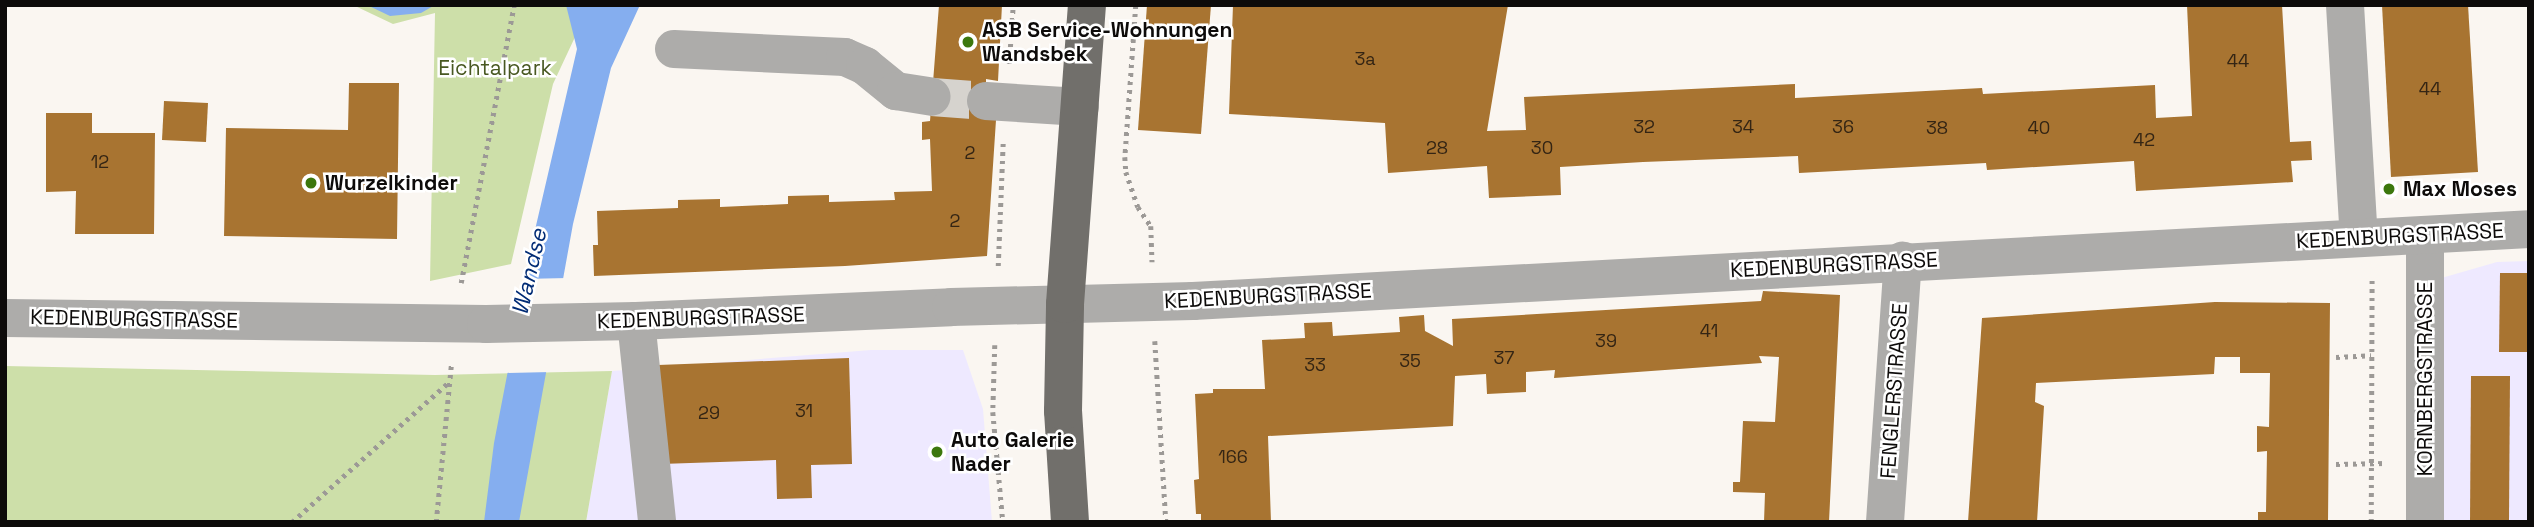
<!DOCTYPE html>
<style>
body{margin:0}
#map{position:relative;width:2534px;height:527px;overflow:hidden;background:#faf6f1;font-family:"Space Grotesk",sans-serif}
div>[style]{position:absolute}
.commercial>*{inset:0;background:#eee9ff}
.green>*{inset:0;background:#cddfa9}
.water>*{inset:0;background:#85aeef}
.pier>*{inset:0;background:#faf6f1}
.building>*{inset:0;background:#a87431}
.minor-tunnel>*{height:38px;margin-top:-19px;transform-origin:0;background:repeating-linear-gradient(90deg,#d6d3ce 0 38px,transparent 0 57px)}
.path>*{height:4.5px;margin-top:-2.25px;transform-origin:0;background:repeating-linear-gradient(90deg,#9c9996 0 3.5px,transparent 0 8.5px)}
.minor>*{height:38px;margin:-19px;padding:0 19px;transform-origin:19px;border-radius:19px;background:#adacaa}
.major>*{height:38px;margin:-19px;padding:0 19px;transform-origin:19px;border-radius:19px;background:#716f6b}
.dots>*{width:19px;height:19px;translate:-50% -50%;box-sizing:border-box;border:4px solid #fff;border-radius:50%}
span{translate:-50% -50%;white-space:nowrap;text-align:center;line-height:1.15;-webkit-text-stroke:5px #fff;paint-order:stroke}
.number-label{font-size:18px;color:#342514}
.number-label span{-webkit-text-stroke-width:0}
.poi-label{font-size:21px;color:#0d0b0a;font-weight:700}
.left{translate:0 -50%;text-align:left}
.park-label{font-size:21px;color:#485821}
.street-label{font-size:21px;color:#0d0b0a}
.water-label{font-size:23px;color:#002b75;font-style:italic}
.frame{position:absolute;inset:0;border:7px solid #0d0b0a;pointer-events:none}
</style>
<div id="map">
<div class="commercial">
<div style="clip-path:polygon(2529px 261px,2529px 522px,2437px 522px,2438px 279px,2497px 262px)"></div>
<div style="clip-path:polygon(871px 350px,963px 350px,983px 409px,992px 522px,586px 522px,612px 371px)"></div>
</div>
<div class="green">
<div style="clip-path:polygon(353px 5px,590px 5px,553px 84px,511px 264px,430px 281px,435px 13px,393px 24px)"></div>
<div style="clip-path:polygon(5px 366px,435px 375px,612px 371px,586px 522px,5px 522px)"></div>
</div>
<div class="water">
<div style="clip-path:polygon(367px 5px,435px 5px,421px 13px,390px 16px)"></div>
<div style="clip-path:polygon(566px 5px,640px 5px,611px 68px,573px 224px,519px 522px,484px 522px,494px 443px,535px 230px,577px 49px)"></div>
</div>
<div class="pier">
<div style="clip-path:polygon(568px 278px,551px 372px,504px 373px,522px 279px)"></div>
</div>
<div class="building">
<div style="clip-path:polygon(939px 5px,1002px 5px,998px 81px,986px 79px,986px 119px,996px 120px,987px 256px,845px 266px,594px 276px,593px 245px,598px 245px,597px 211px,678px 208px,678px 200px,720px 199px,720px 207px,788px 204px,788px 196px,829px 195px,829px 202px,895px 200px,894px 192px,932px 191px,930px 139px,922px 140px,922px 122px,930px 121px)"></div>
<div style="clip-path:polygon(1147px 5px,1211px 5px,1201px 134px,1138px 130px)"></div>
<div style="clip-path:polygon(1233px 5px,1508px 5px,1487px 131px,1526px 130px,1524px 97px,1795px 84px,1795px 98px,1982px 88px,1983px 94px,2155px 85px,2156px 118px,2192px 116px,2187px 5px,2282px 5px,2290px 142px,2311px 141px,2312px 160px,2291px 161px,2293px 182px,2136px 191px,2134px 161px,1987px 170px,1986px 163px,1799px 173px,1798px 156px,1643px 162px,1560px 167px,1561px 195px,1489px 198px,1487px 166px,1388px 173px,1385px 123px,1229px 114px)"></div>
<div style="clip-path:polygon(2382px 5px,2468px 5px,2478px 172px,2391px 177px)"></div>
<div style="clip-path:polygon(349px 83px,399px 83px,397px 239px,224px 236px,226px 128px,348px 130px)"></div>
<div style="clip-path:polygon(164px 101px,208px 103px,206px 142px,162px 140px)"></div>
<div style="clip-path:polygon(46px 113px,92px 113px,92px 133px,155px 133px,154px 234px,75px 234px,76px 191px,46px 192px)"></div>
<div style="clip-path:polygon(2500px 273px,2529px 273px,2529px 352px,2499px 352px)"></div>
<div style="clip-path:polygon(1763px 291px,1840px 295px,1829px 522px,1764px 522px,1765px 493px,1733px 492px,1733px 482px,1740px 482px,1743px 421px,1775px 422px,1779px 357px,1759px 356px,1762px 363px,1554px 378px,1555px 370px,1526px 372px,1526px 392px,1487px 394px,1486px 374px,1455px 376px,1453px 426px,1268px 436px,1271px 522px,1201px 522px,1201px 514px,1196px 514px,1194px 480px,1199px 479px,1195px 394px,1213px 393px,1213px 389px,1265px 389px,1262px 340px,1305px 338px,1304px 323px,1332px 322px,1333px 336px,1400px 332px,1399px 317px,1424px 315px,1425px 331px,1453px 346px,1452px 319px,1761px 301px)"></div>
<div style="clip-path:polygon(2215px 302px,2330px 303px,2328px 522px,2258px 522px,2258px 512px,2266px 512px,2267px 451px,2257px 452px,2257px 426px,2269px 427px,2270px 373px,2240px 373px,2240px 357px,2215px 357px,2214px 374px,2036px 383px,2035px 402px,2044px 406px,2037px 522px,1968px 522px,1982px 318px)"></div>
<div style="clip-path:polygon(849px 358px,852px 464px,811px 465px,812px 498px,777px 499px,776px 460px,661px 464px,658px 365px)"></div>
<div style="clip-path:polygon(2471px 376px,2510px 376px,2509px 522px,2470px 522px)"></div>
</div>
<div class="minor-tunnel">
<div style="left:932px;top:97px;width:54px;rotate:4.2deg"></div>
</div>
<div class="path">
<div style="left:1136px;top:5px;width:152px;rotate:94.1deg"></div>
<div style="left:1125px;top:157px;width:15px;rotate:86deg"></div>
<div style="left:1126px;top:172px;width:37px;rotate:71deg"></div>
<div style="left:1138px;top:207px;width:23px;rotate:56deg"></div>
<div style="left:1151px;top:226px;width:36px;rotate:88deg"></div>
<div style="left:1009px;top:64px;width:59px;rotate:-86.1deg"></div>
<div style="left:998px;top:266px;width:124px;rotate:-87.7deg"></div>
<div style="left:461px;top:283px;width:283px;rotate:-79.2deg"></div>
<div style="left:1155px;top:341px;width:181px;rotate:86.5deg"></div>
<div style="left:995px;top:345px;width:67px;rotate:91.7deg"></div>
<div style="left:993px;top:412px;width:110px;rotate:84.8deg"></div>
<div style="left:2336px;top:357px;width:35px;rotate:-3deg"></div>
<div style="left:2336px;top:464px;width:50px;rotate:-1.1deg"></div>
<div style="left:292px;top:522px;width:210px;rotate:-41.7deg"></div>
<div style="left:436px;top:522px;width:158px;rotate:-84.5deg"></div>
<div style="left:2371px;top:522px;width:245px;rotate:-89.8deg"></div>
</div>
<div class="minor">
<div style="left:2345px;top:5px;width:233px;rotate:86.6deg"></div>
<div style="left:674px;top:49px;width:171px;rotate:2.7deg"></div>
<div style="left:845px;top:57px;width:22px;rotate:24deg"></div>
<div style="left:865px;top:66px;width:40px;rotate:39deg"></div>
<div style="left:896px;top:91px;width:36px;rotate:9deg"></div>
<div style="left:986px;top:101px;width:94px;rotate:3.7deg"></div>
<div style="left:2425px;top:236px;width:286px;rotate:90deg"></div>
<div style="left:5px;top:318px;width:481px;rotate:0.7deg"></div>
<div style="left:486px;top:324px;width:150px;rotate:-1.1deg"></div>
<div style="left:636px;top:321px;width:315px;rotate:-2.5deg"></div>
<div style="left:951px;top:307px;width:242px;rotate:-1.4deg"></div>
<div style="left:1193px;top:301px;width:1338px;rotate:-3.08deg"></div>
<div style="left:636px;top:321px;width:202px;rotate:84deg"></div>
<div style="left:1885px;top:522px;width:262px;rotate:-86.1deg"></div>
</div>
<div class="major">
<div style="left:1070px;top:522px;width:111px;rotate:-93.6deg"></div>
<div style="left:1063px;top:411px;width:107px;rotate:-88.9deg"></div>
<div style="left:1065px;top:304px;width:300px;rotate:-85.8deg"></div>
</div>
<div class="dots">
<div style="left:968px;top:42px;background:#3c770d"></div>
<div style="left:311px;top:183px;background:#3c770d"></div>
<div style="left:2389px;top:189px;background:#3c770d"></div>
<div style="left:937px;top:452px;background:#3c770d"></div>
</div>
<div class="number-label">
<span style="left:1365px;top:59px">3a</span>
<span style="left:2238px;top:61px">44</span>
<span style="left:2430px;top:89px">44</span>
<span style="left:1644px;top:127px">32</span>
<span style="left:1743px;top:127px">34</span>
<span style="left:1843px;top:127px">36</span>
<span style="left:1937px;top:128px">38</span>
<span style="left:2039px;top:128px">40</span>
<span style="left:2144px;top:140px">42</span>
<span style="left:1437px;top:148px">28</span>
<span style="left:1542px;top:148px">30</span>
<span style="left:970px;top:153px">2</span>
<span style="left:100px;top:162px">12</span>
<span style="left:955px;top:221px">2</span>
<span style="left:1709px;top:331px">41</span>
<span style="left:1606px;top:341px">39</span>
<span style="left:1504px;top:358px">37</span>
<span style="left:1410px;top:361px">35</span>
<span style="left:1315px;top:365px">33</span>
<span style="left:804px;top:411px">31</span>
<span style="left:709px;top:413px">29</span>
<span style="left:1233px;top:457px">166</span>
</div>
<div class="poi-label">
<span class="left" style="left:982px;top:42px">ASB Service-Wohnungen<br>Wandsbek</span>
<span class="left" style="left:325px;top:183px">Wurzelkinder</span>
<span class="left" style="left:2403px;top:189px">Max Moses</span>
<span class="left" style="left:951px;top:452px">Auto Galerie<br>Nader</span>
</div>
<div class="park-label">
<span style="left:495px;top:68px">Eichtalpark</span>
</div>
<div class="street-label">
<span style="left:2400px;top:236px;rotate:-3deg">KEDENBURGSTRASSE</span>
<span style="left:1834px;top:265px;rotate:-3deg">KEDENBURGSTRASSE</span>
<span style="left:1268px;top:296px;rotate:-3deg">KEDENBURGSTRASSE</span>
<span style="left:701px;top:318px;rotate:-2deg">KEDENBURGSTRASSE</span>
<span style="left:134px;top:319px;rotate:1deg">KEDENBURGSTRASSE</span>
<span style="left:2425px;top:379px;rotate:-90deg">KORNBERGSTRASSE</span>
<span style="left:1894px;top:391px;rotate:-86deg">FENGLERSTRASSE</span>
</div>
<div class="water-label">
<span style="left:529px;top:272px;rotate:-77deg">Wandse</span>
</div>
<div class="frame"></div>
</div>
